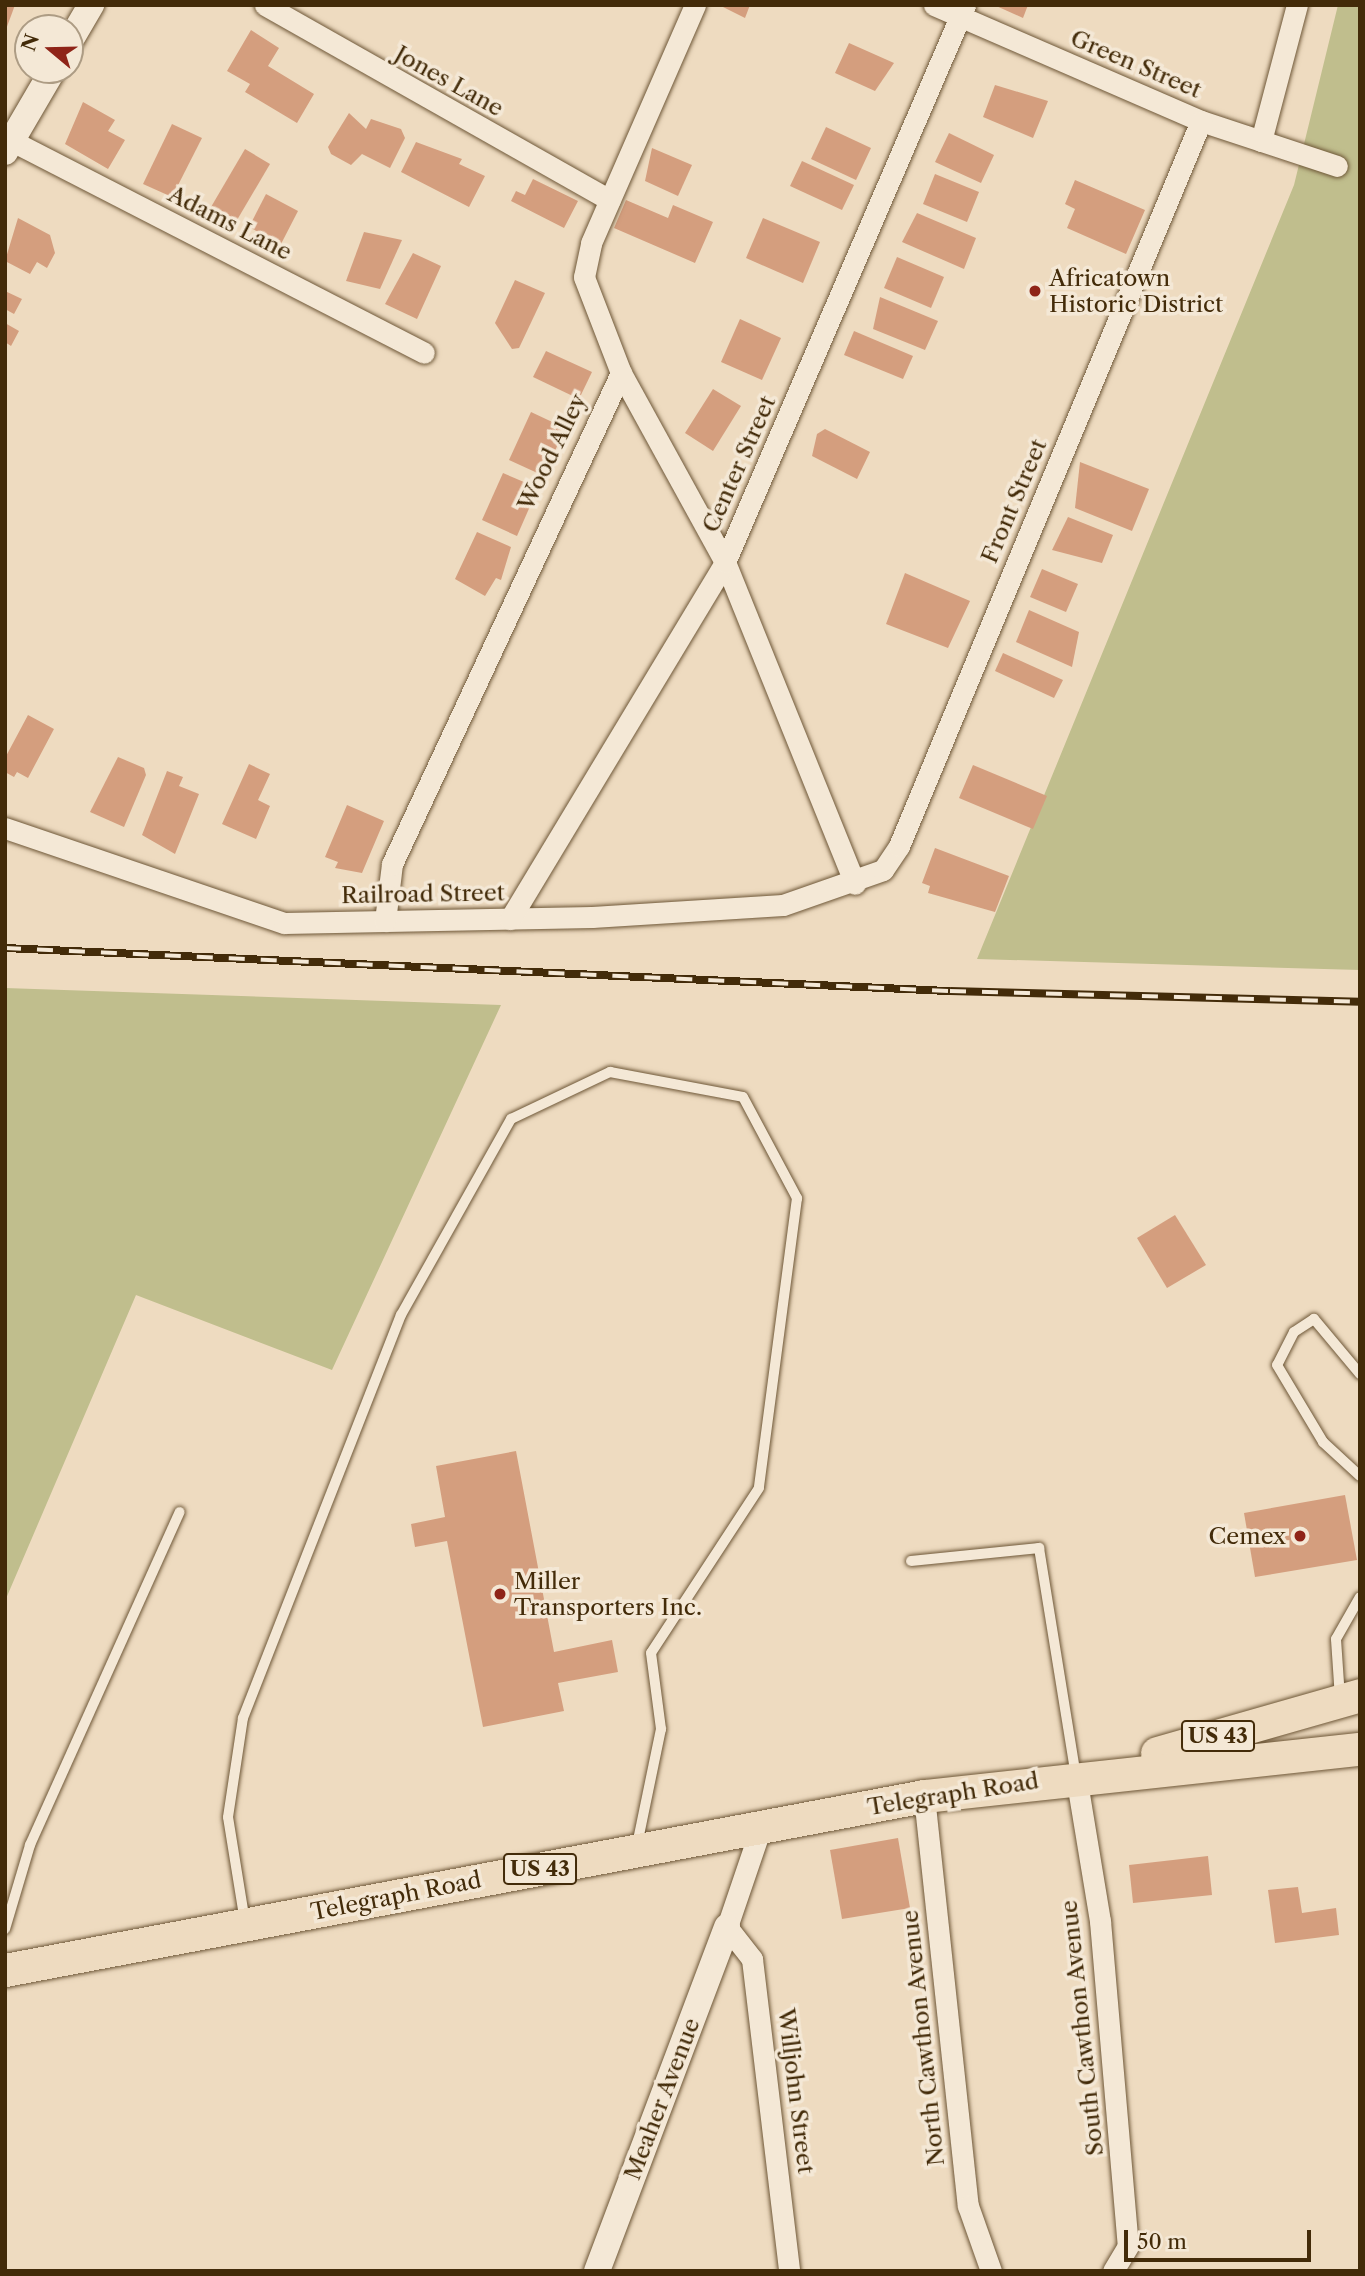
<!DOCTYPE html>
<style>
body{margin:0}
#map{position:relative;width:1365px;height:2276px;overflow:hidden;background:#eedbc0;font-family:"Libre Caslon Text",serif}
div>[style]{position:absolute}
.green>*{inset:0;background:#c0be8d}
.building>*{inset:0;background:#d49e7e}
.roads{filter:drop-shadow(0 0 2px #6e5737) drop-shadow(0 0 2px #6e5737)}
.service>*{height:10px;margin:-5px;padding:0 5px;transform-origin:5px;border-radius:5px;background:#f4e8d6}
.minor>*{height:21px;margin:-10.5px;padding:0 10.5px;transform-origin:10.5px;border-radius:10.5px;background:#f4e8d6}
.tertiary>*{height:26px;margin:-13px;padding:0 13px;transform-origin:13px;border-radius:13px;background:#f4e8d6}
.primary>*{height:33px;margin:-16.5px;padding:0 16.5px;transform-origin:16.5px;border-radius:16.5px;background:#eedbc0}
.rail>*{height:8px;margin-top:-4px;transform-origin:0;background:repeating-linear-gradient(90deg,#f4e8d6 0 16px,#432b09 0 32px);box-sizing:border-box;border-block:2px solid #432b09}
.dots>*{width:19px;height:19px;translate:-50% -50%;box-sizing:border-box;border:4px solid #f4e8d6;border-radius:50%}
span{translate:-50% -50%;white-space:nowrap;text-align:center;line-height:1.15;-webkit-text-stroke:7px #f4e8d6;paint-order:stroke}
.shield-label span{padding:2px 5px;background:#f4e8d6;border:2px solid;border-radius:5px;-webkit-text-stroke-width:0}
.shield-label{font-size:21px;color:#432b09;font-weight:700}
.street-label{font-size:23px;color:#432b09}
.poi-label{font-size:23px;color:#432b09}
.left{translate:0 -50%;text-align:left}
.right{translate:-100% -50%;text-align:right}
.frame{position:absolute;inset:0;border:7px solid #432b09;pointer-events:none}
.north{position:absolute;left:14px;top:14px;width:70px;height:70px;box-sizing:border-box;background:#f4e8d6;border:2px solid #ad9c84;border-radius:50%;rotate:289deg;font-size:19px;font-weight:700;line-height:28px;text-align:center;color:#432b09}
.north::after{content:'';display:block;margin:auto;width:24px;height:32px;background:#8f2418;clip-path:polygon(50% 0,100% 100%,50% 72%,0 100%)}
.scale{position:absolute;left:1124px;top:2230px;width:187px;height:32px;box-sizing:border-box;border:4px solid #432b09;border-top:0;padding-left:9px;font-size:21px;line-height:24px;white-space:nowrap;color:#432b09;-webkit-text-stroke:5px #f4e8d6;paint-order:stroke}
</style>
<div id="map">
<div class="green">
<div style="clip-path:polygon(1338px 5px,1360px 5px,1360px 970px,977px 959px,1294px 185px)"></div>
<div style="clip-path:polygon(5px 988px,501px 1005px,332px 1370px,136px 1295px,5px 1601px)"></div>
</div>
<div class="building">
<div style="clip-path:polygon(5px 5px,15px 5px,5px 32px)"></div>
<div style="clip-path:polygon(719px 5px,750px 5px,745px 18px)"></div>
<div style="clip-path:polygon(994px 5px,1028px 5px,1023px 18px)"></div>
<div style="clip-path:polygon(251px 30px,279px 48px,268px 66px,314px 94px,297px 123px,245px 92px,250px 84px,227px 71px)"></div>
<div style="clip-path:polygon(849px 43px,894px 63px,875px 91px,835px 73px)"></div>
<div style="clip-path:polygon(995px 85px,1048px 101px,1033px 138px,983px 117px)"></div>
<div style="clip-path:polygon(83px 102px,115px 120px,108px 131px,125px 140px,108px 169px,65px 144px)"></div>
<div style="clip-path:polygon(349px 113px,366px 129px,371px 119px,401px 129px,405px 138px,390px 168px,362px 154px,351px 165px,331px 154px,328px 147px)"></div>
<div style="clip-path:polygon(172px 124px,202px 138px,172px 197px,143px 184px)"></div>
<div style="clip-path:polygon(826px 127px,871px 148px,856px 180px,811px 159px)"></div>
<div style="clip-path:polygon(949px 133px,994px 155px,981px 183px,935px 162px)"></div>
<div style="clip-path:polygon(416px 142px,462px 159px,459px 164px,485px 176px,469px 207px,401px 172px)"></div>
<div style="clip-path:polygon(652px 148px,692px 165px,678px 196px,645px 181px)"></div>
<div style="clip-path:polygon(245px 149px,270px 164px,237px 220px,211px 207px)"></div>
<div style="clip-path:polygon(802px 161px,854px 185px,842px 210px,790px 186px)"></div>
<div style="clip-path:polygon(935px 174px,979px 192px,967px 222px,923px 204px)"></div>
<div style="clip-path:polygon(533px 179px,578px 201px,564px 228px,511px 201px,516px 191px,525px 195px)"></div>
<div style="clip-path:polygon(1075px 180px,1145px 210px,1126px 254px,1067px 228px,1075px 209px,1065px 204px)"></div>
<div style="clip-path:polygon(266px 194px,298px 211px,281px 244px,249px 227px)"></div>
<div style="clip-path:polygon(626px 200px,668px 218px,673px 205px,713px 222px,695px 263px,614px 228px)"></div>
<div style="clip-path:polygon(917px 213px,976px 238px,964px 269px,902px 242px)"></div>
<div style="clip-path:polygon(18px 218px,50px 235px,55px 253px,47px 268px,37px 262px,30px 274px,5px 261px)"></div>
<div style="clip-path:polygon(763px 218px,820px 242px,803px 283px,746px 258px)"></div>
<div style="clip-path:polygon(364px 232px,402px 240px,380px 289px,346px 281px)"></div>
<div style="clip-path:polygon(413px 253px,441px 266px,417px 319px,385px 304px)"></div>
<div style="clip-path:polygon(897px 257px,944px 277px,931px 308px,884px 288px)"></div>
<div style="clip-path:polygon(515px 280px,545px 293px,519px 348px,512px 349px,495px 323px)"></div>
<div style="clip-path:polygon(5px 291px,22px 299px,14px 314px,5px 309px)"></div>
<div style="clip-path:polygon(880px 297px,938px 321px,925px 350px,873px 329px)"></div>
<div style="clip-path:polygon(740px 319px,781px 338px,762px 380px,721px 362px)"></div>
<div style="clip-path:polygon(5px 323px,19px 331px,11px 346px,5px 342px)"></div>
<div style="clip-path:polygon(854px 331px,913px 356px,903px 379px,844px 355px)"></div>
<div style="clip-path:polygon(546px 351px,592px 372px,579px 399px,533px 377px)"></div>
<div style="clip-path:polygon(713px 389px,741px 406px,713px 451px,685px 433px)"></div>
<div style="clip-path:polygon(531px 412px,565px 428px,544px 476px,509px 460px)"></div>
<div style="clip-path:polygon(825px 429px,870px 452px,857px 479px,812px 456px,817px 434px)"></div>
<div style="clip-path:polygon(1080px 462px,1149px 489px,1132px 531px,1075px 508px)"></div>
<div style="clip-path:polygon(503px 473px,538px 488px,517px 536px,482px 520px)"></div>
<div style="clip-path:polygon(1068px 517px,1113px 535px,1102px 563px,1052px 550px)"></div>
<div style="clip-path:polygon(477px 532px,511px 547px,501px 580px,496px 578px,485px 596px,455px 579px)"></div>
<div style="clip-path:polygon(1042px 569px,1078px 584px,1066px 612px,1030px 597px)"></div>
<div style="clip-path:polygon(905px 573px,970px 601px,948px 648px,886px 624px)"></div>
<div style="clip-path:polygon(1029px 610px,1079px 632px,1072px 667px,1016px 642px)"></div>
<div style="clip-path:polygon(1003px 653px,1063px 680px,1054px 698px,995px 671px)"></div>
<div style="clip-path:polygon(28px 715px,54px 729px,28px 778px,17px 772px,14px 777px,5px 772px,5px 758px)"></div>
<div style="clip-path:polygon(118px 757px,144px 768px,146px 775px,124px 827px,90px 812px)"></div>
<div style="clip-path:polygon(249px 764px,270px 774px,258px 800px,270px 806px,256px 839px,222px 824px)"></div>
<div style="clip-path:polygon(973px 765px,1047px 796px,1033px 829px,959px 798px)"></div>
<div style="clip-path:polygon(167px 771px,183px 777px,179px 786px,199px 794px,175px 854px,142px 835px)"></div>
<div style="clip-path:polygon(347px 805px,384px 821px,362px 873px,335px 868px,338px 862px,325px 857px)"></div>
<div style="clip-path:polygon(935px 848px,1009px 876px,995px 912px,928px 893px,930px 886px,922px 883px)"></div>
<div style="clip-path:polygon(1175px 1215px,1206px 1265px,1167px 1288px,1137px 1238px)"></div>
<div style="clip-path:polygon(516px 1451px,554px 1652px,612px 1640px,618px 1672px,558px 1683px,564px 1711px,483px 1727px,447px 1541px,415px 1547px,411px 1524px,445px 1517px,436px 1466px)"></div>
<div style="clip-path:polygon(1345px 1495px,1357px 1560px,1255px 1577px,1244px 1513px)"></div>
<div style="clip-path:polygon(898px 1838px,910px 1908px,842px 1919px,830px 1850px)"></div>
<div style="clip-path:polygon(1208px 1856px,1212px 1895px,1133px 1903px,1129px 1865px)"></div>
<div style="clip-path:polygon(1298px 1887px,1302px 1913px,1336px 1908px,1339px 1935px,1275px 1943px,1268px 1890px)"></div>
</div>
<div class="roads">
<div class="service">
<div style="left:1360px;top:1374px;width:72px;rotate:-129.9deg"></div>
<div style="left:1314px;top:1319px;width:24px;rotate:147deg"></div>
<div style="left:1294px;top:1332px;width:37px;rotate:117deg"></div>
<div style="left:1277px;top:1365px;width:90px;rotate:59.1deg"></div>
<div style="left:1323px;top:1442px;width:50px;rotate:42.6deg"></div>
<div style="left:911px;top:1561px;width:129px;rotate:-5.8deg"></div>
<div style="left:1039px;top:1548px;width:231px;rotate:80.8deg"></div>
<div style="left:1340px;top:1698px;width:59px;rotate:-93.9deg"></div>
<div style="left:1336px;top:1639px;width:48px;rotate:-60.3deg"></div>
<div style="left:245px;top:1922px;width:106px;rotate:-99.2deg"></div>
<div style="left:228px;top:1817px;width:100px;rotate:-81.4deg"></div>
<div style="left:243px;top:1718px;width:433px;rotate:-68.6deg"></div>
<div style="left:401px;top:1315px;width:225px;rotate:-60.7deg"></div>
<div style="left:511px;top:1119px;width:110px;rotate:-25.4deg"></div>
<div style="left:610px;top:1072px;width:135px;rotate:10.6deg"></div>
<div style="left:743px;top:1097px;width:115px;rotate:61.9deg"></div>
<div style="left:797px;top:1198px;width:292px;rotate:97.5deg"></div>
<div style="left:759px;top:1488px;width:197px;rotate:123.2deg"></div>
<div style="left:651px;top:1653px;width:77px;rotate:82.5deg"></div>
<div style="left:661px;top:1729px;width:118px;rotate:101.7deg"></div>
<div style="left:5px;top:1929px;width:88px;rotate:-73.4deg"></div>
<div style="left:30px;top:1845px;width:365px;rotate:-65.8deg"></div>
</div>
<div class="minor">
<div style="left:265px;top:5px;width:396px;rotate:29.5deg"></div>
<div style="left:934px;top:5px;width:291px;rotate:23.5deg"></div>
<div style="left:1201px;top:121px;width:143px;rotate:18.3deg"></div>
<div style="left:12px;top:141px;width:463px;rotate:27.2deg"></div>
<div style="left:1261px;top:141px;width:141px;rotate:-75.2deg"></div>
<div style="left:621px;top:373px;width:216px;rotate:61.2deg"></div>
<div style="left:725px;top:562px;width:347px;rotate:68deg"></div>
<div style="left:5px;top:828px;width:295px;rotate:18.8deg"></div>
<div style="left:284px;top:923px;width:308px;rotate:-1.1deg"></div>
<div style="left:592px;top:917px;width:191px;rotate:-3.6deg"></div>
<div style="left:783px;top:905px;width:106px;rotate:-19.3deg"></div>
<div style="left:883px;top:870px;width:29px;rotate:-56deg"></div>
<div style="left:899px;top:846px;width:785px;rotate:-67.39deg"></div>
<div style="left:510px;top:919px;width:417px;rotate:-58.9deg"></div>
<div style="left:725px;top:562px;width:607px;rotate:-66.69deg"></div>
<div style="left:385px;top:921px;width:57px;rotate:-83deg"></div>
<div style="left:392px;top:864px;width:542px;rotate:-65deg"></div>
<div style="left:621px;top:373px;width:103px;rotate:-111.1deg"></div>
<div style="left:584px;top:277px;width:35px;rotate:-78deg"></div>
<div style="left:591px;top:243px;width:260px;rotate:-66.4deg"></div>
<div style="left:1076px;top:1776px;width:147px;rotate:80.6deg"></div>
<div style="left:1100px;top:1921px;width:326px;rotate:85.1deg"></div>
<div style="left:1128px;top:2246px;width:29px;rotate:121deg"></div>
<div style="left:924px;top:1796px;width:412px;rotate:83.9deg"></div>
<div style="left:968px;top:2206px;width:69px;rotate:70.5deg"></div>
<div style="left:761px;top:1827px;width:106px;rotate:108.8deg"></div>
<div style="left:727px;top:1927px;width:41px;rotate:52deg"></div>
<div style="left:752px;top:1959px;width:314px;rotate:83.2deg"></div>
</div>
<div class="tertiary">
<div style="left:70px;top:41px;width:42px;rotate:-59.7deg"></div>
<div style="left:5px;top:152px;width:95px;rotate:-59.7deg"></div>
<div style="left:597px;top:2271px;width:368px;rotate:-69.3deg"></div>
</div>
<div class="primary">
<div style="left:1157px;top:1753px;width:211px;rotate:-15.9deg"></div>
<div style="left:5px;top:1970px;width:935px;rotate:-10.72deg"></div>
<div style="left:924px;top:1796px;width:439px;rotate:-6.2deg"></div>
</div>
</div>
<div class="rail">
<div style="left:5px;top:948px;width:946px;rotate:2.61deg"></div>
<div style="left:950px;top:991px;width:410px;rotate:1.5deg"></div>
</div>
<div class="dots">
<div style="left:1035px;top:291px;background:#8f2418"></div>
<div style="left:1300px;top:1536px;background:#8f2418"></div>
<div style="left:500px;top:1594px;background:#8f2418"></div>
</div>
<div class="shield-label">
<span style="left:1218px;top:1736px">US 43</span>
<span style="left:540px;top:1869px">US 43</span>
</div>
<div class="street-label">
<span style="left:1136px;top:64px;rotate:23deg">Green Street</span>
<span style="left:449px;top:81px;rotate:29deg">Jones Lane</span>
<span style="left:230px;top:223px;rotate:27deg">Adams Lane</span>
<span style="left:552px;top:452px;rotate:-64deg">Wood Alley</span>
<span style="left:739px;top:464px;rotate:-66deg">Center Street</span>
<span style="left:1014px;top:501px;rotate:-67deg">Front Street</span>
<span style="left:423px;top:894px;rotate:-1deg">Railroad Street</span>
<span style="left:953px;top:1794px;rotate:-9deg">Telegraph Road</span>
<span style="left:396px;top:1896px;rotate:-11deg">Telegraph Road</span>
<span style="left:1082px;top:2028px;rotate:-96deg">South Cawthon Avenue</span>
<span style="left:923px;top:2038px;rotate:-96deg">North Cawthon Avenue</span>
<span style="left:796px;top:2091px;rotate:83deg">Willjohn Street</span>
<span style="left:662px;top:2099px;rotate:-69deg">Meaher Avenue</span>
</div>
<div class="poi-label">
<span class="left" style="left:1049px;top:291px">Africatown<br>Historic District</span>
<span class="right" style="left:1286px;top:1536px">Cemex</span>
<span class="left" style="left:514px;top:1594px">Miller<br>Transporters Inc.</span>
</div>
<div class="frame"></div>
<div class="north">N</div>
<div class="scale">50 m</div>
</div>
